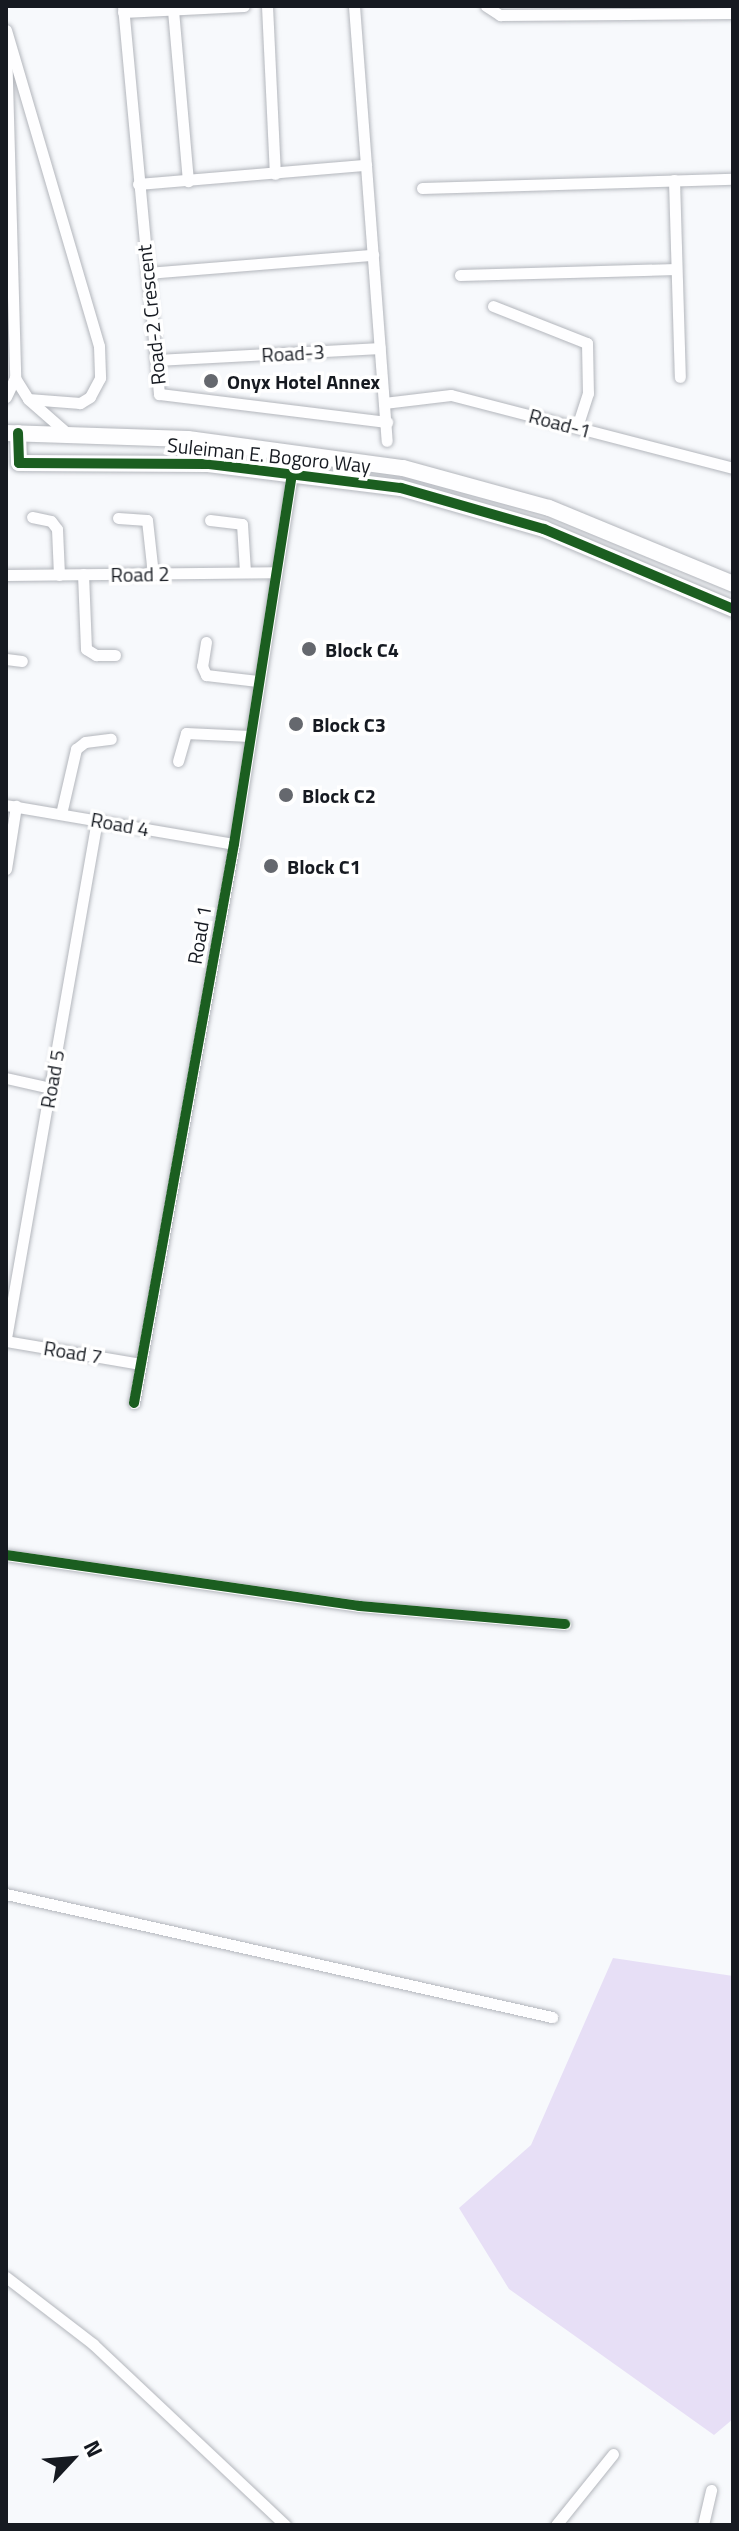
<!DOCTYPE html>
<style>
body{margin:0}
#map{position:relative;width:739px;height:2531px;overflow:hidden;background:#f7f9fc;font-family:"Titillium Web",sans-serif}
div>[style]{position:absolute}
.green>*{inset:0;background:#e7dff6}
.roads{filter:drop-shadow(0 0 2px #b3b6bc) drop-shadow(0 0 2px #b3b6bc)}
.street>*{height:11px;margin:-5.5px;padding:0 5.5px;transform-origin:5.5px;border-radius:5.5px;background:#fefeff}
.secondary>*{height:16px;margin:-8px;padding:0 8px;transform-origin:8px;border-radius:8px;background:#fefeff}
.cycleway>*{height:10px;margin:-5px;padding:0 5px;transform-origin:5px;border-radius:5px;background:#1b5e20}
.dots>*{width:22px;height:22px;translate:-50% -50%;box-sizing:border-box;border:4px solid #fff;border-radius:50%}
span{translate:-50% -50%;white-space:nowrap;text-align:center;line-height:1.15;-webkit-text-stroke:7px #fff;paint-order:stroke}
.street-label{font-size:20px;color:#161a21}
.poi-label{font-size:20px;color:#161a21;font-weight:700}
.left{translate:0 -50%;text-align:left}
.frame{position:absolute;inset:0;border:8px solid #161a21;pointer-events:none}
.north{position:absolute;left:32px;top:2419px;width:80px;height:80px;-webkit-text-stroke:6px #fff;paint-order:stroke;rotate:64deg;font-size:22px;font-weight:700;line-height:32px;text-align:center;color:#161a21}
.north::after{content:'';display:block;margin:auto;width:28px;height:36px;background:#161a21;clip-path:polygon(50% 0,100% 100%,50% 72%,0 100%)}
</style>
<div id="map">
<div class="green">
<div style="clip-path:polygon(613px 1958px,733px 1976px,733px 2419px,714px 2435px,509px 2289px,459px 2208px,531px 2145px)"></div>
</div>
<div class="roads">
<div class="street">
<div style="left:123px;top:6px;width:390px;rotate:84.7deg"></div>
<div style="left:159px;top:394px;width:230px;rotate:7deg"></div>
<div style="left:267px;top:6px;width:168px;rotate:87.3deg"></div>
<div style="left:354px;top:6px;width:436px;rotate:85.7deg"></div>
<div style="left:486px;top:6px;width:17px;rotate:33deg"></div>
<div style="left:500px;top:15px;width:233px;rotate:-0.5deg"></div>
<div style="left:173px;top:10px;width:172px;rotate:85deg"></div>
<div style="left:123px;top:12px;width:121px;rotate:-2.8deg"></div>
<div style="left:6px;top:30px;width:329px;rotate:73.6deg"></div>
<div style="left:99px;top:346px;width:32px;rotate:88deg"></div>
<div style="left:100px;top:378px;width:21px;rotate:118deg"></div>
<div style="left:90px;top:397px;width:12px;rotate:149deg"></div>
<div style="left:80px;top:403px;width:52px;rotate:-175.6deg"></div>
<div style="left:6px;top:46px;width:332px;rotate:88.4deg"></div>
<div style="left:15px;top:378px;width:25px;rotate:58deg"></div>
<div style="left:28px;top:399px;width:53px;rotate:41.2deg"></div>
<div style="left:674px;top:180px;width:197px;rotate:88.3deg"></div>
<div style="left:138px;top:184px;width:229px;rotate:-4.8deg"></div>
<div style="left:422px;top:188px;width:311px;rotate:-1.7deg"></div>
<div style="left:147px;top:273px;width:227px;rotate:-4.6deg"></div>
<div style="left:460px;top:275px;width:216px;rotate:-1.6deg"></div>
<div style="left:493px;top:306px;width:101px;rotate:21.5deg"></div>
<div style="left:587px;top:343px;width:50px;rotate:88.9deg"></div>
<div style="left:588px;top:393px;width:36px;rotate:108deg"></div>
<div style="left:157px;top:360px;width:223px;rotate:-3.1deg"></div>
<div style="left:6px;top:397px;width:21px;rotate:-65deg"></div>
<div style="left:384px;top:403px;width:67px;rotate:-6.8deg"></div>
<div style="left:451px;top:395px;width:291px;rotate:14.5deg"></div>
<div style="left:32px;top:517px;width:19px;rotate:12deg"></div>
<div style="left:51px;top:521px;width:10px;rotate:53deg"></div>
<div style="left:57px;top:529px;width:46px;rotate:87.5deg"></div>
<div style="left:118px;top:518px;width:29px;rotate:4deg"></div>
<div style="left:147px;top:520px;width:54px;rotate:83.7deg"></div>
<div style="left:210px;top:520px;width:32px;rotate:7deg"></div>
<div style="left:242px;top:524px;width:48px;rotate:86.4deg"></div>
<div style="left:83px;top:574px;width:75px;rotate:87.7deg"></div>
<div style="left:86px;top:649px;width:12px;rotate:31deg"></div>
<div style="left:96px;top:655px;width:19px"></div>
<div style="left:6px;top:575px;width:268px;rotate:-0.6deg"></div>
<div style="left:206px;top:642px;width:24px;rotate:99deg"></div>
<div style="left:202px;top:666px;width:10px;rotate:66deg"></div>
<div style="left:206px;top:675px;width:52px;rotate:6.6deg"></div>
<div style="left:6px;top:659px;width:16px;rotate:7deg"></div>
<div style="left:178px;top:761px;width:29px;rotate:-74deg"></div>
<div style="left:186px;top:733px;width:64px;rotate:2.7deg"></div>
<div style="left:6px;top:805px;width:231px;rotate:9.7deg"></div>
<div style="left:61px;top:814px;width:67px;rotate:-77deg"></div>
<div style="left:76px;top:749px;width:11px;rotate:-38deg"></div>
<div style="left:85px;top:742px;width:26px;rotate:-7deg"></div>
<div style="left:6px;top:869px;width:64px;rotate:-81deg"></div>
<div style="left:6px;top:1078px;width:45px;rotate:12.8deg"></div>
<div style="left:6px;top:1338px;width:526px;rotate:-80.04deg"></div>
<div style="left:6px;top:1341px;width:137px;rotate:9.7deg"></div>
<div style="left:134px;top:1403px;width:568px;rotate:-79.86deg"></div>
<div style="left:234px;top:844px;width:376px;rotate:-81.1deg"></div>
<div style="left:6px;top:1555px;width:357px;rotate:8.2deg"></div>
<div style="left:359px;top:1606px;width:207px;rotate:5deg"></div>
<div style="left:6px;top:1894px;width:560px;rotate:12.7deg"></div>
<div style="left:6px;top:2277px;width:110px;rotate:37.6deg"></div>
<div style="left:93px;top:2344px;width:264px;rotate:43.3deg"></div>
<div style="left:556px;top:2525px;width:91px;rotate:-51.2deg"></div>
<div style="left:703px;top:2525px;width:36px;rotate:-77deg"></div>
</div>
<div class="secondary">
<div style="left:6px;top:433px;width:182px;rotate:1.9deg"></div>
<div style="left:188px;top:439px;width:217px;rotate:7.7deg"></div>
<div style="left:403px;top:468px;width:151px;rotate:15.3deg"></div>
<div style="left:549px;top:508px;width:199px;rotate:22.4deg"></div>
<div style="left:18px;top:433px;width:30px;rotate:88deg"></div>
<div style="left:19px;top:463px;width:189px;rotate:0.3deg"></div>
<div style="left:208px;top:464px;width:194px;rotate:7.1deg"></div>
<div style="left:401px;top:488px;width:149px;rotate:16deg"></div>
<div style="left:544px;top:529px;width:205px;rotate:22.9deg"></div>
</div>
</div>
<div class="cycleway">
<div style="left:18px;top:433px;width:30px;rotate:88deg"></div>
<div style="left:19px;top:463px;width:189px;rotate:0.3deg"></div>
<div style="left:208px;top:464px;width:194px;rotate:7.1deg"></div>
<div style="left:401px;top:488px;width:149px;rotate:16deg"></div>
<div style="left:544px;top:529px;width:205px;rotate:22.9deg"></div>
<div style="left:134px;top:1403px;width:568px;rotate:-79.86deg"></div>
<div style="left:234px;top:844px;width:376px;rotate:-81.1deg"></div>
<div style="left:6px;top:1555px;width:357px;rotate:8.2deg"></div>
<div style="left:359px;top:1606px;width:207px;rotate:5deg"></div>
</div>
<div class="dots">
<div style="left:211px;top:381px;background:#65686e"></div>
<div style="left:309px;top:649px;background:#65686e"></div>
<div style="left:296px;top:724px;background:#65686e"></div>
<div style="left:286px;top:795px;background:#65686e"></div>
<div style="left:271px;top:866px;background:#65686e"></div>
</div>
<div class="street-label">
<span style="left:151px;top:315px;rotate:-96deg">Road-2 Crescent</span>
<span style="left:293px;top:353px;rotate:-3deg">Road-3</span>
<span style="left:560px;top:423px;rotate:15deg">Road-1</span>
<span style="left:269px;top:455px;rotate:6deg">Suleiman E. Bogoro Way</span>
<span style="left:140px;top:574px;rotate:-1deg">Road 2</span>
<span style="left:120px;top:824px;rotate:10deg">Road 4</span>
<span style="left:199px;top:935px;rotate:-80deg">Road 1</span>
<span style="left:52px;top:1079px;rotate:-80deg">Road 5</span>
<span style="left:73px;top:1352px;rotate:9deg">Road 7</span>
</div>
<div class="poi-label">
<span class="left" style="left:227px;top:381px">Onyx Hotel Annex</span>
<span class="left" style="left:325px;top:649px">Block C4</span>
<span class="left" style="left:312px;top:724px">Block C3</span>
<span class="left" style="left:302px;top:795px">Block C2</span>
<span class="left" style="left:287px;top:866px">Block C1</span>
</div>
<div class="frame"></div>
<div class="north">N</div>
</div>
